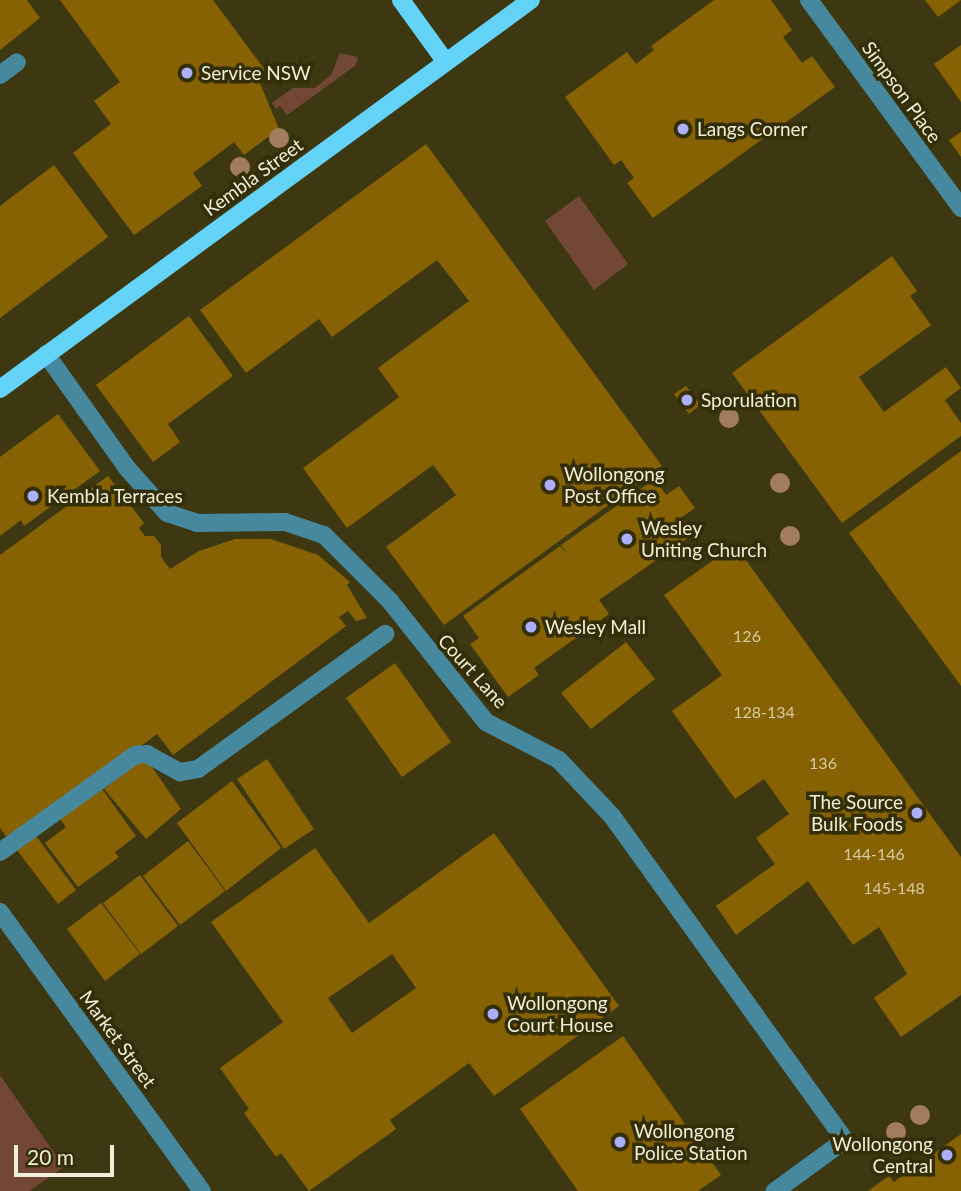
<!DOCTYPE html>
<style>
body{margin:0}
#map{position:relative;width:961px;height:1191px;overflow:hidden;background:#3d3812;font-family:Lato,sans-serif}
div>[style]{position:absolute}
.green>*{inset:0;background:#734736}
.building>*{inset:0;background:#876202}
.minor>*{height:18px;margin:-9px;padding:0 9px;transform-origin:9px;border-radius:9px;background:#46889e}
.major>*{height:18px;margin:-9px;padding:0 9px;transform-origin:9px;border-radius:9px;background:#63d4f8}
.trees>*{width:20px;height:20px;margin:-10px;border-radius:50%;background:#a17c5d}
.dots>*{width:19px;height:19px;translate:-50% -50%;box-sizing:border-box;border:4px solid #332e06;border-radius:50%}
span{translate:-50% -50%;white-space:nowrap;text-align:center;line-height:1.15;-webkit-text-stroke:7px #332e06;paint-order:stroke}
.number-label{font-size:16px;color:#d6cba3}
.number-label span{-webkit-text-stroke-width:0}
.poi-label{font-size:19px;color:#f1eed9}
.left{translate:0 -50%;text-align:left}
.right{translate:-100% -50%;text-align:right}
.street-label{font-size:19px;color:#f1eed9}
.scale{position:absolute;left:14px;top:1145px;width:100px;height:32px;box-sizing:border-box;border:4px solid #f1eed9;border-top:0;padding-left:9px;font-size:21px;line-height:24px;white-space:nowrap;color:#f1eed9;-webkit-text-stroke:5px #332e06;paint-order:stroke}
</style>
<div id="map">
<div class="green">
<div style="clip-path:polygon(340px 53px,358px 57px,356px 65px,287px 115px,280px 106px,276px 109px,272px 103px,293px 88px,315px 88px,331px 75px)"></div>
<div style="clip-path:polygon(579px 196px,628px 264px,594px 290px,545px 221px)"></div>
<div style="clip-path:polygon(0 1075px,64px 1167px,29px 1191px,0 1191px)"></div>
</div>
<div class="building">
<div style="clip-path:polygon(0 0,27px 0,40px 18px,0 50px)"></div>
<div style="clip-path:polygon(60px 0,213px 0,265px 70px,257px 76px,279px 129px,244px 155px,234px 142px,193px 173px,202px 186px,134px 235px,73px 153px,111px 124px,94px 101px,120px 82px)"></div>
<div style="clip-path:polygon(714px 0,771px 0,792px 30px,783px 37px,802px 63px,812px 56px,835px 87px,653px 218px,627px 183px,634px 178px,621px 160px,614px 165px,565px 97px,627px 52px,636px 64px,654px 50px,651px 46px)"></div>
<div style="clip-path:polygon(925px 0,961px 0,938px 17px)"></div>
<div style="clip-path:polygon(961px 45px,961px 102px,934px 64px)"></div>
<div style="clip-path:polygon(961px 132px,961px 157px,949px 140px)"></div>
<div style="clip-path:polygon(426px 144px,662px 466px,444px 625px,386px 547px,456px 495px,433px 465px,347px 528px,303px 468px,399px 397px,378px 368px,469px 301px,437px 260px,332px 337px,319px 319px,246px 373px,200px 310px)"></div>
<div style="clip-path:polygon(54px 165px,108px 237px,0 318px,0 206px)"></div>
<div style="clip-path:polygon(892px 256px,917px 291px,910px 296px,931px 325px,859px 377px,884px 412px,946px 367px,961px 388px,945px 400px,961px 423px,961px 436px,842px 523px,732px 373px)"></div>
<div style="clip-path:polygon(189px 316px,233px 376px,168px 424px,180px 442px,153px 462px,96px 385px)"></div>
<div style="clip-path:polygon(686px 386px,700px 405px,689px 414px,674px 394px)"></div>
<div style="clip-path:polygon(58px 414px,100px 471px,24px 526px,21px 520px,0 536px,0 457px)"></div>
<div style="clip-path:polygon(961px 451px,961px 686px,849px 533px)"></div>
<div style="clip-path:polygon(108px 476px,144px 523px,139px 528px,145px 536px,154px 536px,161px 545px,161px 557px,170px 569px,199px 551px,235px 539px,271px 539px,318px 555px,350px 582px,347px 585px,367px 618px,356px 621px,348px 611px,339px 617px,346px 626px,173px 755px,157px 734px,11px 843px,0 828px,0 555px)"></div>
<div style="clip-path:polygon(655px 479px,666px 495px,679px 486px,695px 508px,682px 517px,694px 534px,599px 600px,609px 614px,534px 668px,539px 675px,508px 697px,470px 644px,479px 638px,463px 616px,560px 546px,568px 554px,561px 545px)"></div>
<div style="clip-path:polygon(735px 545px,961px 857px,961px 995px,901px 1037px,874px 998px,907px 974px,879px 927px,853px 945px,808px 881px,736px 935px,716px 906px,775px 864px,756px 838px,789px 814px,764px 779px,735px 799px,672px 711px,722px 675px,664px 595px)"></div>
<div style="clip-path:polygon(626px 642px,655px 679px,591px 729px,561px 693px)"></div>
<div style="clip-path:polygon(395px 663px,451px 742px,402px 777px,346px 698px)"></div>
<div style="clip-path:polygon(145px 757px,181px 809px,146px 839px,104px 789px)"></div>
<div style="clip-path:polygon(267px 759px,314px 829px,284px 849px,237px 779px)"></div>
<div style="clip-path:polygon(232px 781px,281px 848px,226px 891px,177px 823px)"></div>
<div style="clip-path:polygon(102px 789px,136px 836px,115px 852px,119px 857px,78px 887px,45px 843px,66px 827px,60px 819px)"></div>
<div style="clip-path:polygon(evenodd,494px 833px,619px 1006px,494px 1096px,469px 1063px,390px 1120px,396px 1129px,309px 1191px,281px 1153px,276px 1157px,244px 1113px,249px 1109px,220px 1068px,283px 1022px,211px 922px,315px 848px,369px 923px,494px 833px,392px 954px,416px 988px,352px 1033px,328px 998px,392px 954px)"></div>
<div style="clip-path:polygon(36px 836px,76px 890px,58px 904px,17px 850px)"></div>
<div style="clip-path:polygon(188px 841px,225px 891px,180px 925px,143px 876px)"></div>
<div style="clip-path:polygon(140px 875px,178px 926px,141px 954px,103px 903px)"></div>
<div style="clip-path:polygon(101px 903px,140px 954px,105px 981px,67px 929px)"></div>
<div style="clip-path:polygon(623px 1036px,721px 1175px,698px 1191px,578px 1191px,520px 1109px)"></div>
<div style="clip-path:polygon(961px 1134px,961px 1191px,868px 1191px,889px 1176px,894px 1182px)"></div>
</div>
<div class="minor">
<div style="left:809px;top:0;width:258px;rotate:53.8deg"></div>
<div style="left:0;top:75px;width:21px;rotate:-37deg"></div>
<div style="left:46px;top:354px;width:140px;rotate:54.6deg"></div>
<div style="left:127px;top:468px;width:60px;rotate:48.4deg"></div>
<div style="left:167px;top:513px;width:32px;rotate:18deg"></div>
<div style="left:197px;top:523px;width:88px;rotate:-0.7deg"></div>
<div style="left:285px;top:522px;width:41px;rotate:18.4deg"></div>
<div style="left:324px;top:535px;width:93px;rotate:45deg"></div>
<div style="left:390px;top:601px;width:154px;rotate:51.6deg"></div>
<div style="left:486px;top:722px;width:82px;rotate:27.5deg"></div>
<div style="left:559px;top:760px;width:77px;rotate:46.6deg"></div>
<div style="left:612px;top:816px;width:399px;rotate:54.3deg"></div>
<div style="left:845px;top:1140px;width:87px;rotate:143.9deg"></div>
<div style="left:0;top:852px;width:166px;rotate:-35.7deg"></div>
<div style="left:135px;top:755px;width:12px;rotate:-5deg"></div>
<div style="left:147px;top:754px;width:38px;rotate:29deg"></div>
<div style="left:180px;top:772px;width:18px;rotate:-9deg"></div>
<div style="left:198px;top:769px;width:231px;rotate:-35.8deg"></div>
<div style="left:0;top:912px;width:344px;rotate:54.1deg"></div>
</div>
<div class="major">
<div style="left:401px;top:0;width:75px;rotate:54.2deg"></div>
<div style="left:0;top:389px;width:658px;rotate:-36.23deg"></div>
</div>
<div class="trees">
<div style="left:279px;top:138px"></div>
<div style="left:240px;top:167px"></div>
<div style="left:729px;top:418px"></div>
<div style="left:780px;top:483px"></div>
<div style="left:790px;top:536px"></div>
<div style="left:920px;top:1115px"></div>
<div style="left:896px;top:1132px"></div>
</div>
<div class="dots">
<div style="left:187px;top:73px;background:#acaffb"></div>
<div style="left:683px;top:129px;background:#acaffb"></div>
<div style="left:687px;top:400px;background:#acaffb"></div>
<div style="left:550px;top:485px;background:#acaffb"></div>
<div style="left:33px;top:496px;background:#acaffb"></div>
<div style="left:627px;top:539px;background:#acaffb"></div>
<div style="left:531px;top:627px;background:#acaffb"></div>
<div style="left:917px;top:813px;background:#acaffb"></div>
<div style="left:493px;top:1014px;background:#acaffb"></div>
<div style="left:620px;top:1142px;background:#acaffb"></div>
<div style="left:947px;top:1155px;background:#acaffb"></div>
</div>
<div class="number-label">
<span style="left:747px;top:636px">126</span>
<span style="left:764px;top:712px">128-134</span>
<span style="left:823px;top:763px">136</span>
<span style="left:874px;top:854px">144-146</span>
<span style="left:894px;top:888px">145-148</span>
</div>
<div class="poi-label">
<span class="left" style="left:201px;top:73px">Service NSW</span>
<span class="left" style="left:697px;top:129px">Langs Corner</span>
<span class="left" style="left:701px;top:400px">Sporulation</span>
<span class="left" style="left:564px;top:485px">Wollongong<br>Post Office</span>
<span class="left" style="left:47px;top:496px">Kembla Terraces</span>
<span class="left" style="left:641px;top:539px">Wesley<br>Uniting Church</span>
<span class="left" style="left:545px;top:627px">Wesley Mall</span>
<span class="right" style="left:903px;top:813px">The Source<br>Bulk Foods</span>
<span class="left" style="left:507px;top:1014px">Wollongong<br>Court House</span>
<span class="left" style="left:634px;top:1142px">Wollongong<br>Police Station</span>
<span class="right" style="left:933px;top:1155px">Wollongong<br>Central</span>
</div>
<div class="street-label">
<span style="left:902px;top:92px;rotate:54deg">Simpson Place</span>
<span style="left:253px;top:177px;rotate:-36deg">Kembla Street</span>
<span style="left:473px;top:671px;rotate:48deg">Court Lane</span>
<span style="left:118px;top:1039px;rotate:54deg">Market Street</span>
</div>
<div class="scale">20 m</div>
</div>
